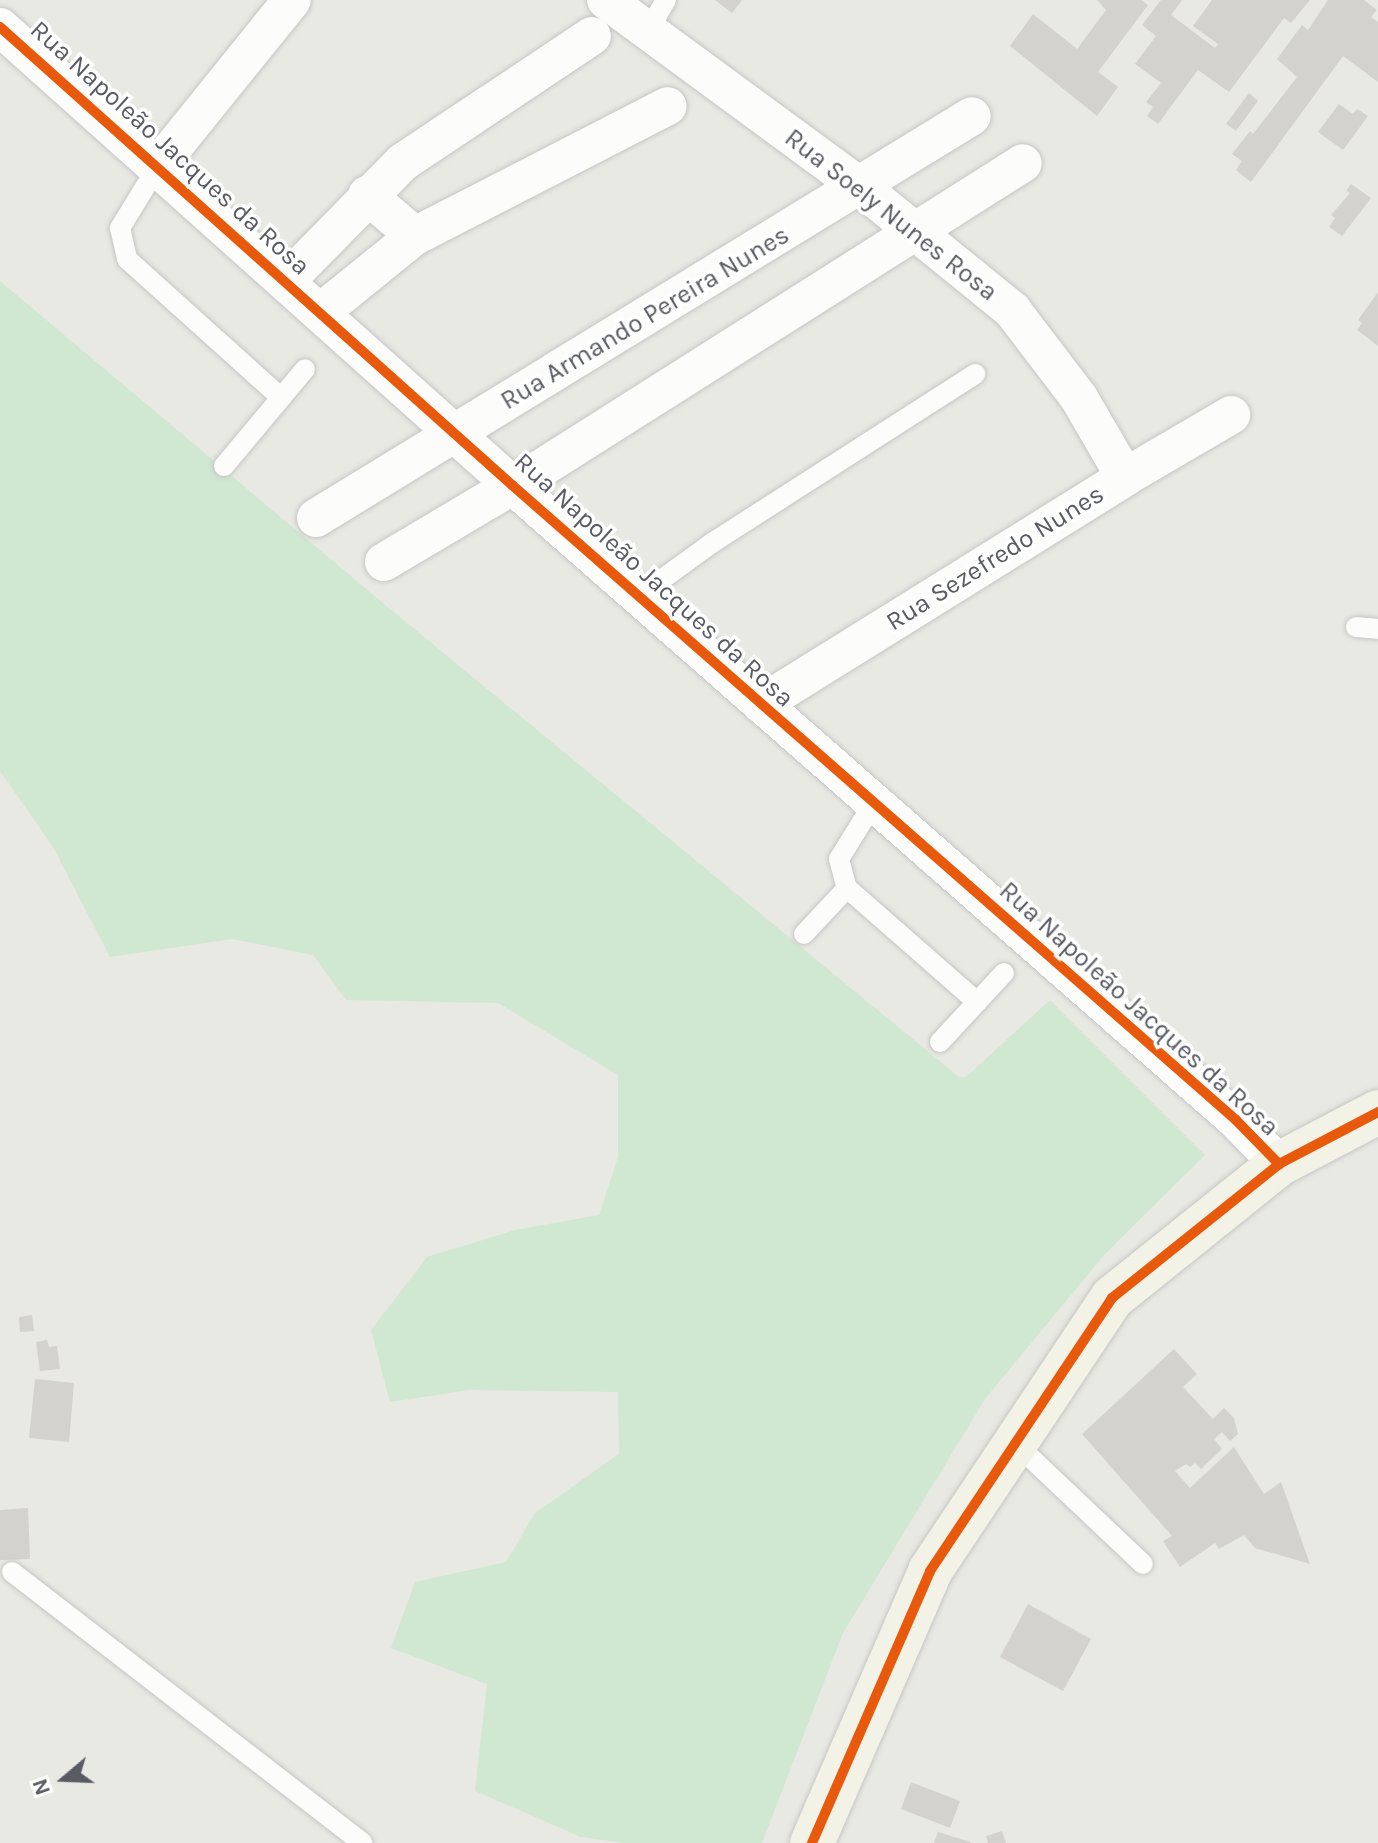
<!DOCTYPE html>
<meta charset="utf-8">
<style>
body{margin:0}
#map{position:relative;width:1378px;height:1843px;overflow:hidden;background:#e9e9e3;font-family:Karla,sans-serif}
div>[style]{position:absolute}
.green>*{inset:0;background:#d0e7d1}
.building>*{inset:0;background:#d3d2ce}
.roads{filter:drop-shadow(0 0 2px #c5c5c5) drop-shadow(0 0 2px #c5c5c5)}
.service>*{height:20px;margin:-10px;padding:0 10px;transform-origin:10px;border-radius:10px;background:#fcfcfb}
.minor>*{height:38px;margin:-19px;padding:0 19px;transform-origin:19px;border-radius:19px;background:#fcfcfb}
.primary>*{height:44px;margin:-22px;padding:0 22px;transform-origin:22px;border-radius:22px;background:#f2f2e6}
.cycleway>*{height:10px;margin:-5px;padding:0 5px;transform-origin:5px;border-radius:5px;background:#e8590c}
span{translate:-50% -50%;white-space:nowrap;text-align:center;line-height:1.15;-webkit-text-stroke:7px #fff;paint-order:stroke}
.street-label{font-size:26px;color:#595b62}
.north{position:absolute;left:24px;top:1739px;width:80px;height:80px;-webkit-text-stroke:6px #fff;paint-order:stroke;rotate:251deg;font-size:22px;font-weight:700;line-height:32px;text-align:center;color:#595b62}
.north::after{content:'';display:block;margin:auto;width:28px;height:36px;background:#595b62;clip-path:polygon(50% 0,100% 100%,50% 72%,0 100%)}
</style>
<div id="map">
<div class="green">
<div style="clip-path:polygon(0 281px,384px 604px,959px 1077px,966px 1077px,1050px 1000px,1205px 1155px,1105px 1254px,985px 1399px,843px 1633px,762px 1843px,624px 1843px,581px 1837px,475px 1791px,487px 1684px,391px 1648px,415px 1582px,506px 1562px,535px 1513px,619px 1454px,618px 1392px,469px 1390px,390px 1402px,371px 1330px,427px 1257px,515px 1230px,599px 1215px,618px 1157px,618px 1075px,498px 1003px,346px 1000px,313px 955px,232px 939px,110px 957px,53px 847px,0 771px)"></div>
</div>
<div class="building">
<div style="clip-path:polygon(715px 0,742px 0,732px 13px)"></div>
<div style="clip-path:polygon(1097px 0,1141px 0,1148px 5px,1098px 72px,1118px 87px,1097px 116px,1010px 46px,1033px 14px,1077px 49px,1106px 10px)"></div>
<div style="clip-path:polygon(1161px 0,1182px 0,1171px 15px,1215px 48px,1218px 44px,1193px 26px,1212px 0,1310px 0,1291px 23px,1284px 18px,1229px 92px,1198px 70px,1158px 124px,1147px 116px,1153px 107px,1146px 102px,1161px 83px,1135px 64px,1156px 36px,1142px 25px)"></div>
<div style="clip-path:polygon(1328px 0,1364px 0,1377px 10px,1371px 17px,1378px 22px,1378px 82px,1343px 56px,1251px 182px,1236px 170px,1242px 161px,1232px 154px,1250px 131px,1253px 134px,1297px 77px,1277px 59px,1302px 25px,1308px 30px)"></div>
<div style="clip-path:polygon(1249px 93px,1258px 101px,1236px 131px,1226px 124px)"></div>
<div style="clip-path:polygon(1339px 104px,1353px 114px,1357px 109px,1368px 116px,1343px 150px,1318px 132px)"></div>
<div style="clip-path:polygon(1351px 184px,1371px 198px,1342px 236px,1329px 227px,1335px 218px,1331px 215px,1350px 193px,1346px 191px)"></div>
<div style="clip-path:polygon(1378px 292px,1378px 346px,1357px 330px,1362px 323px,1358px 320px)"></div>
<div style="clip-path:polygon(32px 1315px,34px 1331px,20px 1332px,19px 1317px)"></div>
<div style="clip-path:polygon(47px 1340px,49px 1347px,57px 1346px,60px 1369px,40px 1371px,36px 1342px)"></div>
<div style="clip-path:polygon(1174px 1349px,1197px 1374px,1183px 1387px,1213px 1419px,1224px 1408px,1234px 1418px,1238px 1434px,1230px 1441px,1222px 1432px,1214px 1439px,1222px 1449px,1201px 1469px,1195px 1463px,1190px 1467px,1186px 1464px,1175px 1471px,1190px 1488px,1234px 1447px,1264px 1494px,1281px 1482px,1310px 1564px,1255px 1548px,1244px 1535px,1219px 1549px,1215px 1543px,1180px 1567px,1163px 1541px,1172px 1536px,1082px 1434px)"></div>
<div style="clip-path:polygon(35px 1379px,74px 1383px,69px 1442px,29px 1438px)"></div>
<div style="clip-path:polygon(28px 1508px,30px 1559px,0 1560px,0 1510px)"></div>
<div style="clip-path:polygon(1028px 1604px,1091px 1639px,1063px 1691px,1000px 1657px)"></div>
<div style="clip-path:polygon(911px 1782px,960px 1801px,950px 1828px,901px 1809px)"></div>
<div style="clip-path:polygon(1002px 1831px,1006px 1843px,988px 1843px,986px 1836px)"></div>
<div style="clip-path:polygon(938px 1832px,971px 1842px,970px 1843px,934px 1843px)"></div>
</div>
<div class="roads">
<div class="service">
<div style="left:648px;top:31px;width:36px;rotate:-60deg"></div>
<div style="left:158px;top:166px;width:73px;rotate:121.5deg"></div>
<div style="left:120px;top:228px;width:32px;rotate:77deg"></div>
<div style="left:127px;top:259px;width:206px;rotate:42deg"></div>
<div style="left:224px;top:466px;width:126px;rotate:-50.1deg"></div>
<div style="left:639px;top:596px;width:90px;rotate:-36deg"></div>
<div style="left:712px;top:543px;width:313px;rotate:-32.7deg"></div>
<div style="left:1356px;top:627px;width:22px;rotate:5deg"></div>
<div style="left:873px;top:804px;width:65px;rotate:121.7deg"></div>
<div style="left:839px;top:859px;width:30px;rotate:75deg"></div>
<div style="left:847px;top:888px;width:173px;rotate:41.2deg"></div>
<div style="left:804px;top:934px;width:63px;rotate:-46.9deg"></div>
<div style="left:940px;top:1042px;width:94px;rotate:-47.2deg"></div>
<div style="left:1015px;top:1443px;width:176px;rotate:43.4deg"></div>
<div style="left:12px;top:1572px;width:443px;rotate:37.7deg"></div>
</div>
<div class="minor">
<div style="left:606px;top:0;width:314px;rotate:36.3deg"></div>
<div style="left:859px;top:186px;width:197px;rotate:39deg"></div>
<div style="left:1012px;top:310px;width:111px;rotate:52.7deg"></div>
<div style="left:1079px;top:398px;width:91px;rotate:59.8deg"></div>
<div style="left:0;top:27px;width:687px;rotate:41.81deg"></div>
<div style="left:512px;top:485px;width:963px;rotate:41.25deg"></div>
<div style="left:1236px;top:1120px;width:62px;rotate:45.7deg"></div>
<div style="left:158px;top:166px;width:213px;rotate:-51.1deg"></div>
<div style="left:367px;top:195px;width:63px;rotate:40.5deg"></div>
<div style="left:286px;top:281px;width:167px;rotate:-45.5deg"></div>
<div style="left:403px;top:162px;width:227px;rotate:-33.7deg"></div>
<div style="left:321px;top:312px;width:121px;rotate:-39deg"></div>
<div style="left:415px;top:236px;width:284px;rotate:-27.2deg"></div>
<div style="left:316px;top:518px;width:769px;rotate:-31.5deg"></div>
<div style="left:384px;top:562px;width:178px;rotate:-30.7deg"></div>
<div style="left:537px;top:471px;width:575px;rotate:-32.36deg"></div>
<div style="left:761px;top:704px;width:429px;rotate:-31.9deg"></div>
<div style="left:1125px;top:477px;width:123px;rotate:-30.3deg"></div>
</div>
<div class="primary">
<div style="left:812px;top:1843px;width:296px;rotate:-66.5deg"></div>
<div style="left:930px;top:1571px;width:328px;rotate:-56.3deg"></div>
<div style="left:1112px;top:1298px;width:214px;rotate:-38.7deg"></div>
<div style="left:1279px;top:1164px;width:112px;rotate:-27.7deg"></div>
</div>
</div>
<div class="cycleway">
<div style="left:0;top:27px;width:687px;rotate:41.81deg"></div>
<div style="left:512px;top:485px;width:963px;rotate:41.25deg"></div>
<div style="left:1236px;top:1120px;width:62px;rotate:45.7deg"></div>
<div style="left:812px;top:1843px;width:296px;rotate:-66.5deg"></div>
<div style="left:930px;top:1571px;width:328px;rotate:-56.3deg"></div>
<div style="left:1112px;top:1298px;width:214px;rotate:-38.7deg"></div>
<div style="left:1279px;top:1164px;width:112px;rotate:-27.7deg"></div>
</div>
<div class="street-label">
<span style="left:170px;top:148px;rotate:42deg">Rua Napoleão Jacques da Rosa</span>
<span style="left:891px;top:215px;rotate:38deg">Rua Soely Nunes Rosa</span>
<span style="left:645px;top:318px;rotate:-31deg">Rua Armando Pereira Nunes</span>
<span style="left:995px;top:558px;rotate:-32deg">Rua Sezefredo Nunes</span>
<span style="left:654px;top:580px;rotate:42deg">Rua Napoleão Jacques da Rosa</span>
<span style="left:1139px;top:1009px;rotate:42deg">Rua Napoleão Jacques da Rosa</span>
</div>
<div class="north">N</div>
</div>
